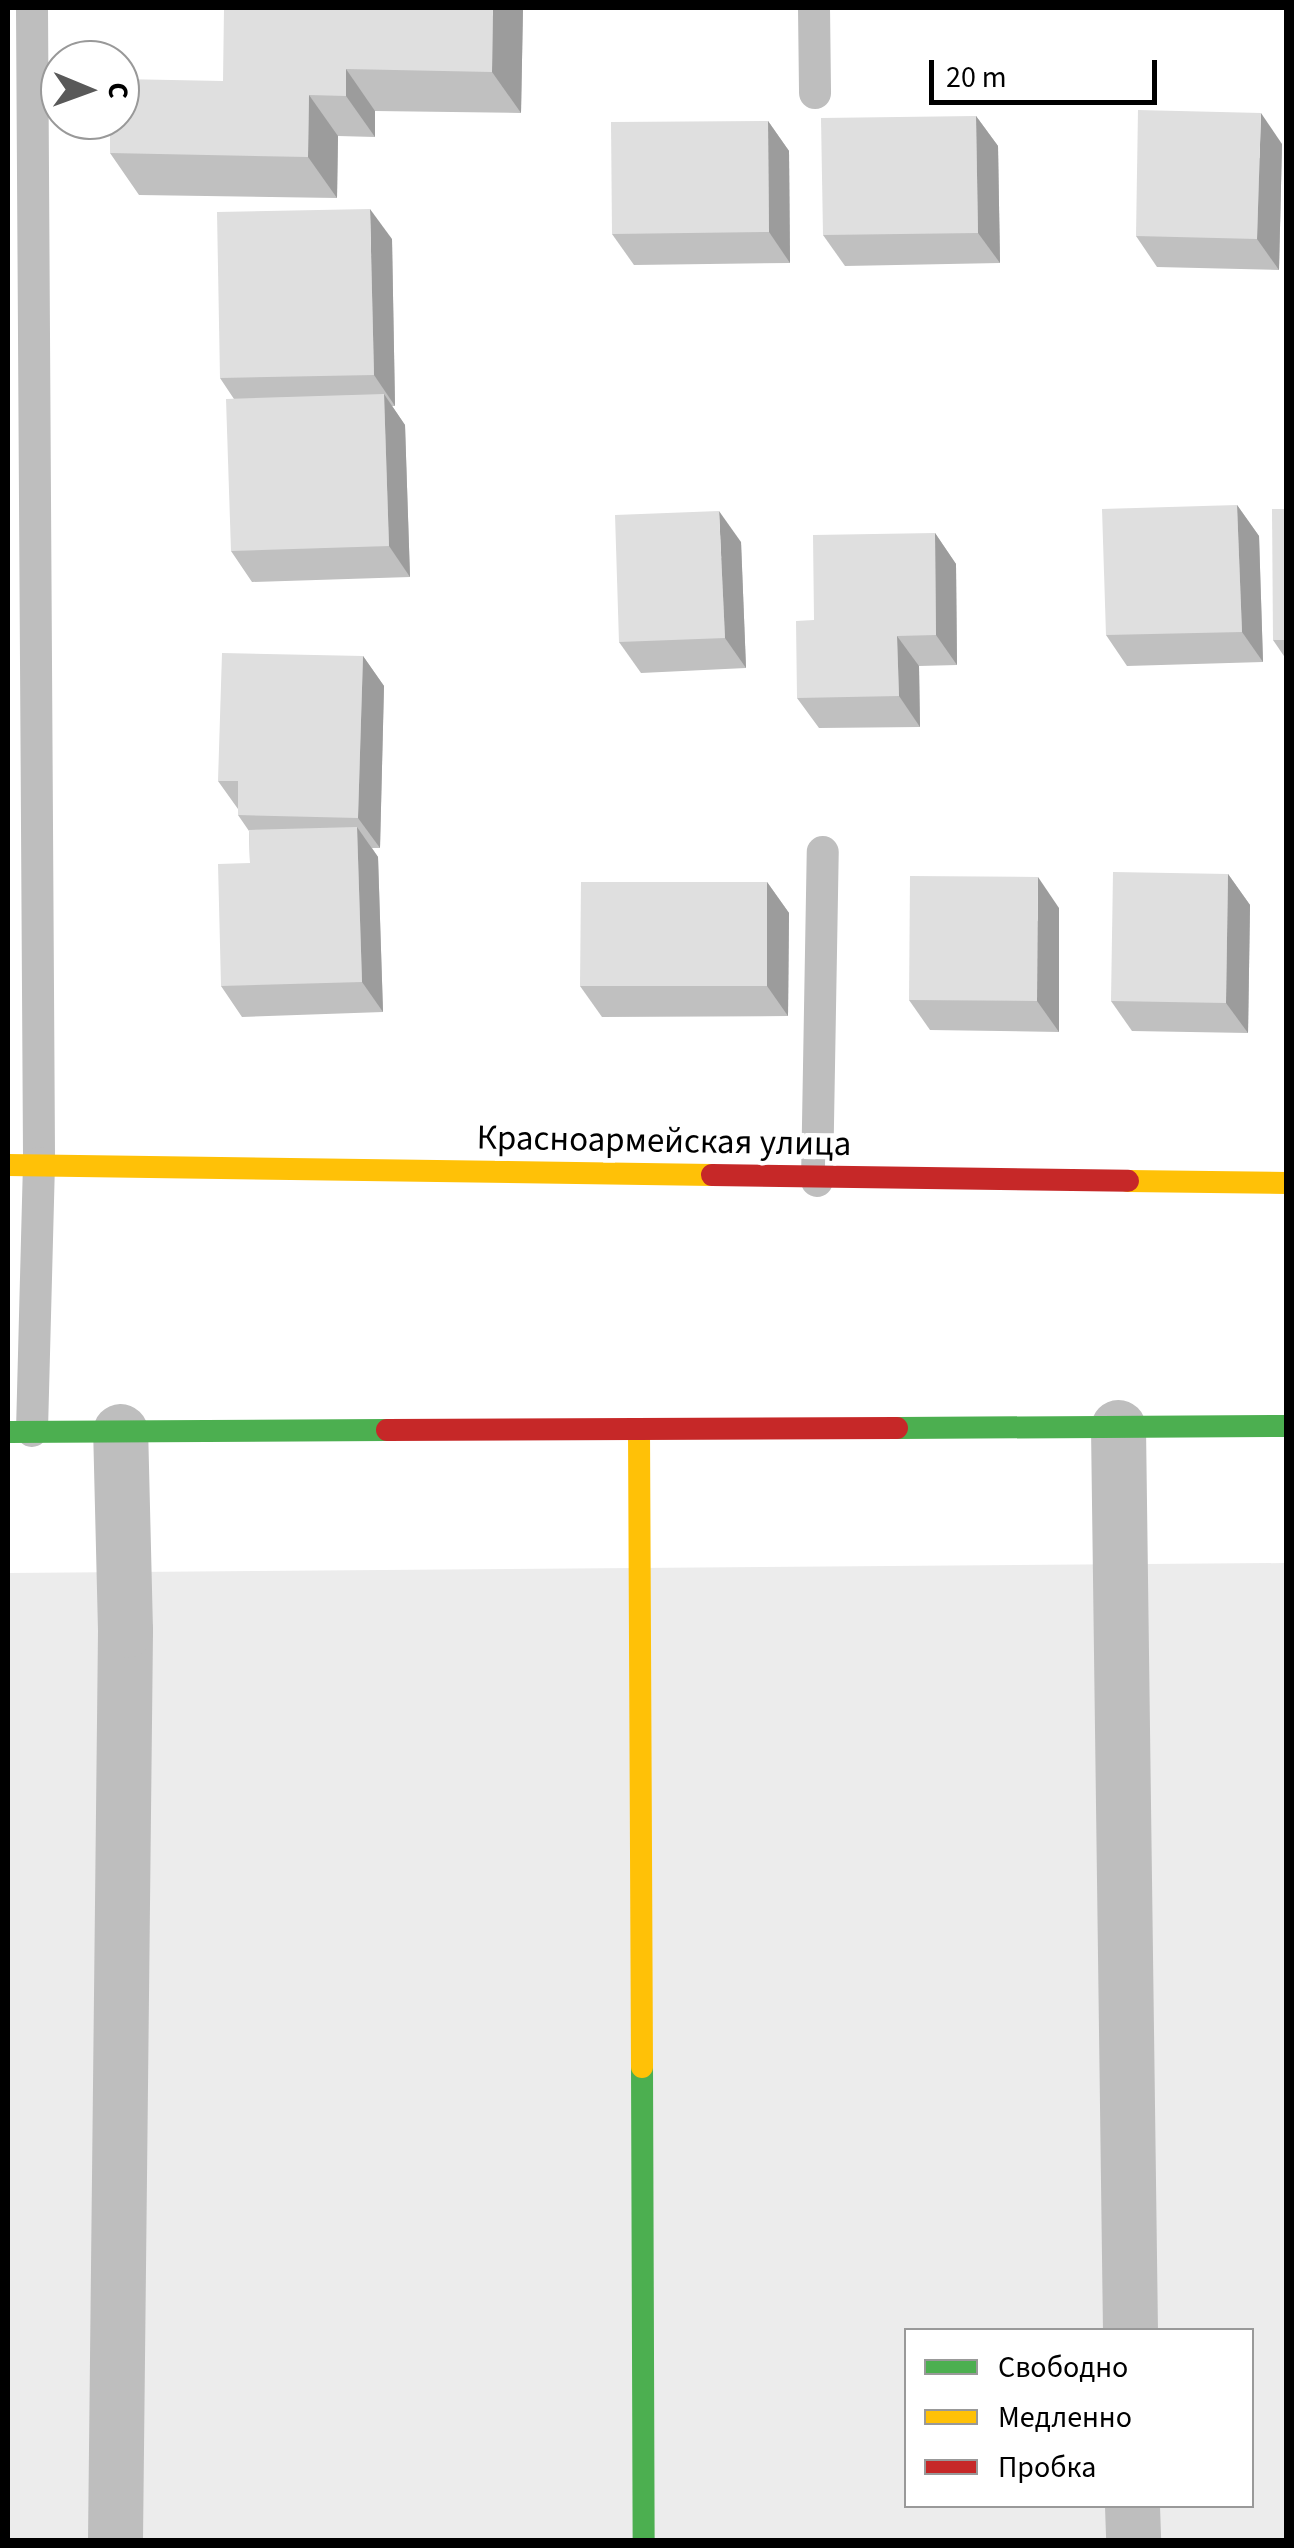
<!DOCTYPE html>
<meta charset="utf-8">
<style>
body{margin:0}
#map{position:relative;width:1294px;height:2548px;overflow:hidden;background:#fff;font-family:"Source Sans 3",sans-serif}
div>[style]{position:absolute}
.green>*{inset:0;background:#ececec}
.lane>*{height:32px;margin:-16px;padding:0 16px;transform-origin:16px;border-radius:16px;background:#bebebe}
.street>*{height:55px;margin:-27.5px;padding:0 27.5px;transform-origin:27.5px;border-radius:27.5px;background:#bebebe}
.fast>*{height:22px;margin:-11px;padding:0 11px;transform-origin:11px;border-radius:11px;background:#4caf50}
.slow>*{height:22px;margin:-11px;padding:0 11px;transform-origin:11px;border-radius:11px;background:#ffc107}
.jam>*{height:22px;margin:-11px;padding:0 11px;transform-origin:11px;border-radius:11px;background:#c62828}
.wall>*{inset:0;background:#c0c0c0}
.shaded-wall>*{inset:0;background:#9c9c9c}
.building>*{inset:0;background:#dfdfdf}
span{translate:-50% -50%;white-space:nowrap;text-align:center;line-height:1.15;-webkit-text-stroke:9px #fff;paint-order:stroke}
.street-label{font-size:35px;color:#000}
.frame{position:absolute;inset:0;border:10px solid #000;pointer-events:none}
.legend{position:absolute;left:904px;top:2328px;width:350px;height:180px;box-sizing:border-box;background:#fff;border:2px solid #999;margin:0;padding:12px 18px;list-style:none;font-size:30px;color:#000}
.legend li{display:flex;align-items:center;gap:20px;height:50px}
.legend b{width:50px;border:2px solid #999}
.north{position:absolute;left:40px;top:40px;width:100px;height:100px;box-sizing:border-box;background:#fff;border:2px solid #999;border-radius:50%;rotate:91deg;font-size:28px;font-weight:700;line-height:40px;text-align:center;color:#000}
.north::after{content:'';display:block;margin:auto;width:35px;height:45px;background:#595959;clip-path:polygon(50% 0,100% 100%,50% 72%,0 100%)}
.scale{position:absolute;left:929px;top:60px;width:228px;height:45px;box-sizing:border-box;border:5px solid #000;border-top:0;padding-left:12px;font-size:30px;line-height:35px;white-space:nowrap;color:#000;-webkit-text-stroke:8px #fff;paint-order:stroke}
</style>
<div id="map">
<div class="green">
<div style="clip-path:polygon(evenodd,1286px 1563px,1286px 2540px,8px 2540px,8px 1573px,1286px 1563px,906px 2330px,1252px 2330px,1252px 2506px,906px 2506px,906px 2330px)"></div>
</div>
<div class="lane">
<div style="left:32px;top:8px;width:1155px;rotate:89.65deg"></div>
<div style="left:39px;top:1163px;width:268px;rotate:91.5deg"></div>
<div style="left:814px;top:8px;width:85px;rotate:89.3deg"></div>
<div style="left:817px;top:1181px;width:329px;rotate:-89deg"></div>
</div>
<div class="street">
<div style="left:1118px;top:1427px;width:903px;rotate:89.24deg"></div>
<div style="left:1132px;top:2506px;width:34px;rotate:88deg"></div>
<div style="left:115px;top:2540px;width:910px;rotate:-89.37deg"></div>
<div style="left:125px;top:1630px;width:199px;rotate:-91.4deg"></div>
</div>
<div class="fast">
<div style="left:897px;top:1428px;width:389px;rotate:-0.3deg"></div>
<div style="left:8px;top:1432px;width:379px;rotate:-0.3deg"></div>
<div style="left:642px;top:2067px;width:473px;rotate:89.8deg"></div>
</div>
<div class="slow">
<div style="left:8px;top:1165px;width:704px;rotate:0.81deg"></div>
<div style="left:1128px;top:1181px;width:158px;rotate:0.7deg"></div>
<div style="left:639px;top:1429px;width:638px;rotate:89.73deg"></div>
</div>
<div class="jam">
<div style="left:712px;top:1175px;width:416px;rotate:0.8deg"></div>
<div style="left:387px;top:1430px;width:510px;rotate:-0.22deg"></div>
</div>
<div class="wall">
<div style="clip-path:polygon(523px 8px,521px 113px,375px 111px,375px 137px,338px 136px,337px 198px,139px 195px,110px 153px,223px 81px)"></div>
<div style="clip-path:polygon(976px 116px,998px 146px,1000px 263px,845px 266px,823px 235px)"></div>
<div style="clip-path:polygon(768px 121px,789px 151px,790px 263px,634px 265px,612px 234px)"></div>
<div style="clip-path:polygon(1282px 144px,1279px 270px,1157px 267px,1136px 236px)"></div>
<div style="clip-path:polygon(392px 239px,395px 406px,392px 406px,405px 425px,410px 577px,252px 582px,231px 551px,234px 399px,220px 378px)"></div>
<div style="clip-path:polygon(1237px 505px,1259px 536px,1263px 662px,1127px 666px,1106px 635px)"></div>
<div style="clip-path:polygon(1286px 509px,1286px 659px,1273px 640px)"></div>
<div style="clip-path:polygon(935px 533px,956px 564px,957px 665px,919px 666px,920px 727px,819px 728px,797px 698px,814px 620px)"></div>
<div style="clip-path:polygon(741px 542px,746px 668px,641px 673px,619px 642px)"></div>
<div style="clip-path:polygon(363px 656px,384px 686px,380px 848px,372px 848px,378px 857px,383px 1012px,242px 1017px,221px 986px,250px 863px,249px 831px,238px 815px,238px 809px,218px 781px)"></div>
<div style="clip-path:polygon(1228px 874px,1250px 905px,1248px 1033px,1132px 1031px,1111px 1001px)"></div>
<div style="clip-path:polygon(767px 882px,789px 913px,788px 1016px,602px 1017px,580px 986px)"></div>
<div style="clip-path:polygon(1059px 908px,1059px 1032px,930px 1030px,909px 1000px)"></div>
</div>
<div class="shaded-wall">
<div style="clip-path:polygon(493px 8px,523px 8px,521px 113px,492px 72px)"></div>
<div style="clip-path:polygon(346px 69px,375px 111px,375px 137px,346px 96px)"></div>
<div style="clip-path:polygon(309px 95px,338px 136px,337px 198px,308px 157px)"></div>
<div style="clip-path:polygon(1261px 113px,1282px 144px,1279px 270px,1257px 239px)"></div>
<div style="clip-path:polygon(976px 116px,998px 146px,1000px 263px,978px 233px)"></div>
<div style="clip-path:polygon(768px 121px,789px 151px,790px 263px,769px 232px)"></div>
<div style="clip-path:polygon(370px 209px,392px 239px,395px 406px,374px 375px)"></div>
<div style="clip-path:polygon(384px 394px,405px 425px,410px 577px,389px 546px)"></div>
<div style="clip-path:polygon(1237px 505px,1259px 536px,1263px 662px,1242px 632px)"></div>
<div style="clip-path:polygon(719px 511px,741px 542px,746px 668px,725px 638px)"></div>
<div style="clip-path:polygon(935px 533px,956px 564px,957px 665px,936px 635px)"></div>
<div style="clip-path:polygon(897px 636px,919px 666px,920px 727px,899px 696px)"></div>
<div style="clip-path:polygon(363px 656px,384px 686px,380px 848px,358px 818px)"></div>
<div style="clip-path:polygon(357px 827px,378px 857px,383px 1012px,362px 982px)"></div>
<div style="clip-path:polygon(1228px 874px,1250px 905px,1248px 1033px,1226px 1003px)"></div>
<div style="clip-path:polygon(1038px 877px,1059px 908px,1059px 1032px,1037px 1001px)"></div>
<div style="clip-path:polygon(767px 882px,789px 913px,788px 1016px,767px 986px)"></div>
</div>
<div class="building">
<div style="clip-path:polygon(224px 8px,493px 8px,492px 72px,346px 69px,346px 96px,309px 95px,308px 157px,110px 153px,110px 120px,120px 120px,120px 79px,223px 81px)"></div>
<div style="clip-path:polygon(1138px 110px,1261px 113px,1257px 239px,1136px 236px)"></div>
<div style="clip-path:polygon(976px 116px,978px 233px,823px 235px,821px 118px)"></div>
<div style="clip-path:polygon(768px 121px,769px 232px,612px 234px,611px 122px)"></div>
<div style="clip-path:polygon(370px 209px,374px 375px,220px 378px,217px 212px)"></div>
<div style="clip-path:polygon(384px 394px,389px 546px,231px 551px,226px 399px)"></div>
<div style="clip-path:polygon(1237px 505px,1242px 632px,1106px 635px,1102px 509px)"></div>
<div style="clip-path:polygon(1272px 509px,1286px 509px,1286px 640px,1273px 640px)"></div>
<div style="clip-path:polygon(719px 511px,725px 638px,619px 642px,615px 515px)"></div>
<div style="clip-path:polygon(935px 533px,936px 635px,897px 636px,899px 696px,797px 698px,796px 621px,814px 620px,813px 535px)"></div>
<div style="clip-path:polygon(222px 653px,363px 656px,358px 818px,238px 815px,238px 781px,218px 781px)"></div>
<div style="clip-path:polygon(357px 827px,362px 982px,221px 986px,218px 864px,250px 863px,249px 830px)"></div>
<div style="clip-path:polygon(1113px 872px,1228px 874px,1226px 1003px,1111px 1001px)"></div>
<div style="clip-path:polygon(910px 876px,1038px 877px,1037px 1001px,909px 1000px)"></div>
<div style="clip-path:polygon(581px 882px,767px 882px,767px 986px,580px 986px)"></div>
</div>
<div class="street-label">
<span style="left:664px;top:1141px;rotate:1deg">Красноармейская улица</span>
</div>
<div class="frame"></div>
<ul class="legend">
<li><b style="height:12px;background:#4caf50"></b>Свободно</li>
<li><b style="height:12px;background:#ffc107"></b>Медленно</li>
<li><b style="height:12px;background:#c62828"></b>Пробка</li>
</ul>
<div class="north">С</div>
<div class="scale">20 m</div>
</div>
